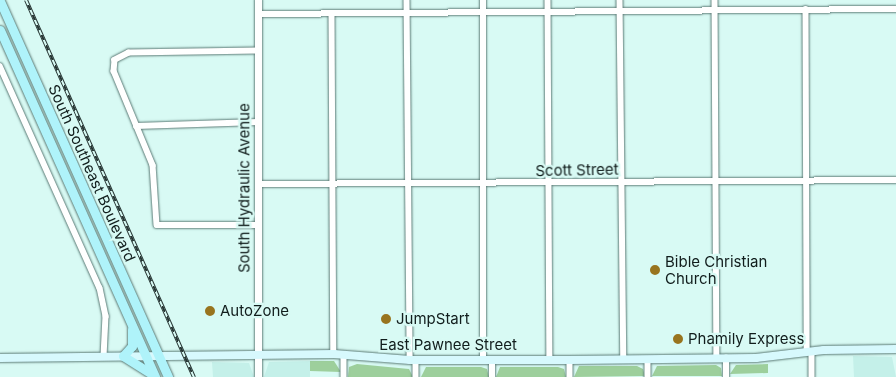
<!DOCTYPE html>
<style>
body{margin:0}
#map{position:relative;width:896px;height:377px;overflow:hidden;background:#d8faf4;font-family:Inter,sans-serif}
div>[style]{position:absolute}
.built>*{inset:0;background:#c4f0e9}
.green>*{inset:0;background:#9dcf9c}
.roads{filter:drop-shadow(0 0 1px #5c7b76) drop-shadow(0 0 1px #5c7b76)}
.minor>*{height:5.5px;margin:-2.75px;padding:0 2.75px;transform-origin:2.75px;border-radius:2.75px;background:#fff}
.tertiary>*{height:7px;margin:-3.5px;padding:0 3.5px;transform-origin:3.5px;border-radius:3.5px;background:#fff}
.secondary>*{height:8px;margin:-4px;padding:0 4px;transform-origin:4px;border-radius:4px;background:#d7f9fd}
.primary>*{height:9px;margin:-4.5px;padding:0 4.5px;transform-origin:4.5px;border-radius:4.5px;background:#aff3fa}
.rail>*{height:4px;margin-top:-2px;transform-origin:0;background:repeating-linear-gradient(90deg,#d8faf4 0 5.5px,#263533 0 11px);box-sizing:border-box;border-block:1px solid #263533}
.dots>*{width:14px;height:14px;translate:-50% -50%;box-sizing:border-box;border:2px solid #d8faf4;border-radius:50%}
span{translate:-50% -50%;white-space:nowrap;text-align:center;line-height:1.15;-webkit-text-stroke:4.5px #d8faf4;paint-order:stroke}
.street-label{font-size:15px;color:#111d1c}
.poi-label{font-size:15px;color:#111d1c}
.left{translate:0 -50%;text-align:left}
</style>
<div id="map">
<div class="built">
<div style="clip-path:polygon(853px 356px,892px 357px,896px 377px,854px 377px)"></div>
<div style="clip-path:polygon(310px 361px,310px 377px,264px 377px,269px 362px)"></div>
<div style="clip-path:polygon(212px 362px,249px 363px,254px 377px,213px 377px)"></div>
</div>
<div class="green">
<div style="clip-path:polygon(310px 361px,334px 361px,341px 372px,310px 371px)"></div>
<div style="clip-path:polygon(357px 364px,409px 369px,413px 377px,348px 377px,349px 367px)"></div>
<div style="clip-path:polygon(768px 364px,768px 373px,730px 374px,736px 365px)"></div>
<div style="clip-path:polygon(716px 365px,721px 368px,722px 376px,652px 376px,657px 366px)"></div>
<div style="clip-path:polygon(579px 366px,637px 366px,643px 369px,645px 376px,574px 377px)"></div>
<div style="clip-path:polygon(426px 367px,481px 367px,487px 369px,489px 377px,421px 377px)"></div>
<div style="clip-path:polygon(500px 367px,558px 367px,564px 369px,566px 377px,496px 377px)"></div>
</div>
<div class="roads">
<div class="minor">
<div style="left:407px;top:0;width:360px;rotate:89.5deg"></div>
<div style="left:548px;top:0;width:360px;rotate:89.7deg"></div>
<div style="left:620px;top:0;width:359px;rotate:89.4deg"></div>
<div style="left:715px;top:0;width:358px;rotate:89.7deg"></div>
<div style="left:806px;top:9px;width:343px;rotate:89.8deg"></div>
<div style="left:332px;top:13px;width:341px;rotate:89.7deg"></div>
<div style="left:258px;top:14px;width:638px;rotate:-0.45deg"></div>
<div style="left:258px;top:51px;width:129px;rotate:179.1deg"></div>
<div style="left:129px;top:53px;width:16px;rotate:153deg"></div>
<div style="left:115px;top:60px;width:11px;rotate:95deg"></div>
<div style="left:114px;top:71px;width:102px;rotate:67.5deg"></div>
<div style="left:153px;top:165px;width:60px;rotate:86.2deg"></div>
<div style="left:157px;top:225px;width:101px"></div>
<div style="left:0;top:66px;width:243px;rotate:65.8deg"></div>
<div style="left:100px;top:288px;width:29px;rotate:78deg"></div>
<div style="left:106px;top:316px;width:41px;rotate:92.8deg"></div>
<div style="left:136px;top:126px;width:122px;rotate:-1.9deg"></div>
<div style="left:258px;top:184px;width:638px;rotate:-0.36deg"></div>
<div style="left:812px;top:351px;width:26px;rotate:90deg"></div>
<div style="left:344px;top:355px;width:22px;rotate:90deg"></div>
<div style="left:648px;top:359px;width:18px;rotate:90deg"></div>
<div style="left:416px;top:360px;width:17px;rotate:90deg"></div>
<div style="left:483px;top:360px;width:360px;rotate:-90deg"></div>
<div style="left:570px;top:360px;width:17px;rotate:90deg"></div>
<div style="left:492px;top:377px;width:17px;rotate:-90deg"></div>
<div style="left:726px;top:377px;width:19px;rotate:-90deg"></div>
</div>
<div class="tertiary">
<div style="left:258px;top:0;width:377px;rotate:90deg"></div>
</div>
<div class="secondary">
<div style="left:0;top:358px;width:334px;rotate:-0.7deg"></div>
<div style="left:334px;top:354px;width:76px;rotate:4.5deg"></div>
<div style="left:410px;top:360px;width:160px"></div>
<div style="left:570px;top:360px;width:186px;rotate:-0.6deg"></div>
<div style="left:756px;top:358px;width:68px;rotate:-6.7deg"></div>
<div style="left:824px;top:350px;width:72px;rotate:-0.8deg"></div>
</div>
<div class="primary">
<div style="left:0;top:1px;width:412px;rotate:65.9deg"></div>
<div style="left:0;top:30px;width:380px;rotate:65.9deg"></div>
<div style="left:132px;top:329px;width:17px;rotate:90deg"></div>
<div style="left:132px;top:346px;width:13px;rotate:132deg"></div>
<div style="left:123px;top:356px;width:36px;rotate:32deg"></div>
</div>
</div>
<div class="rail">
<div style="left:26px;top:0;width:413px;rotate:66deg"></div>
</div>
<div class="dots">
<div style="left:655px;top:270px;background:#98741e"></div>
<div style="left:210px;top:311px;background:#98741e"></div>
<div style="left:386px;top:319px;background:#98741e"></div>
<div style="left:678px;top:339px;background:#98741e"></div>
</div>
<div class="street-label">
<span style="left:577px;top:170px;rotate:-1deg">Scott Street</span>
<span style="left:92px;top:173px;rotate:66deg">South Southeast Boulevard</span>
<span style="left:244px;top:188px;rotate:-90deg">South Hydraulic Avenue</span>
<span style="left:448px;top:345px">East Pawnee Street</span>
</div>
<div class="poi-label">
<span class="left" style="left:665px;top:270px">Bible Christian<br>Church</span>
<span class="left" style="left:220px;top:311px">AutoZone</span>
<span class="left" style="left:396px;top:319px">JumpStart</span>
<span class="left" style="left:688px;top:339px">Phamily Express</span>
</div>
</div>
